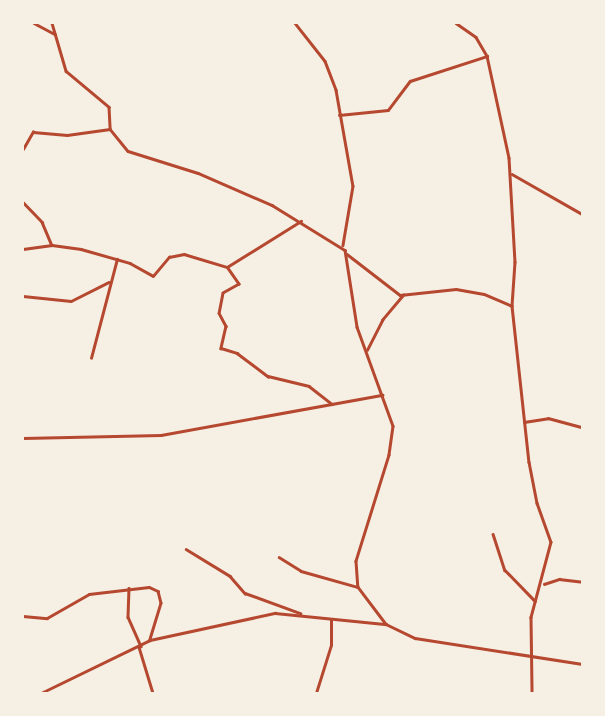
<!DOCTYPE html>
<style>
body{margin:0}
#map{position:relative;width:605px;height:716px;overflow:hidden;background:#f6efe4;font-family:Helvetica,sans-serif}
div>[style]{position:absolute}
.minor>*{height:2.5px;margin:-1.25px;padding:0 1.25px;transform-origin:1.25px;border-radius:1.25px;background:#b5482f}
span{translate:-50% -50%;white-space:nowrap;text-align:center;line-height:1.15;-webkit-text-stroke:7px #f6efe4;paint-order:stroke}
.frame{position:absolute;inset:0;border:24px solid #f6efe4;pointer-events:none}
</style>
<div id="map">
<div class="minor">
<div style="left:34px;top:23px;width:24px;rotate:28deg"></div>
<div style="left:52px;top:23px;width:50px;rotate:73.7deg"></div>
<div style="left:66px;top:71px;width:56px;rotate:39.9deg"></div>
<div style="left:109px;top:107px;width:22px;rotate:87deg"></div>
<div style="left:110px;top:129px;width:28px;rotate:51deg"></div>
<div style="left:128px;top:151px;width:73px;rotate:17.4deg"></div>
<div style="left:198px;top:173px;width:81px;rotate:23.4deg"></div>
<div style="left:272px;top:205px;width:86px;rotate:31.7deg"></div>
<div style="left:345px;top:250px;width:78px;rotate:81.1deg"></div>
<div style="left:357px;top:327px;width:105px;rotate:70deg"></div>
<div style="left:393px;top:426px;width:29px;rotate:98deg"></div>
<div style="left:389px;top:455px;width:111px;rotate:107.3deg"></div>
<div style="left:356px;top:561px;width:26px;rotate:86deg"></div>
<div style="left:358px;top:587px;width:46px;rotate:52.9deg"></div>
<div style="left:295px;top:23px;width:48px;rotate:51.7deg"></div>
<div style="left:325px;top:61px;width:31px;rotate:69deg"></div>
<div style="left:336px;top:90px;width:97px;rotate:80deg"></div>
<div style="left:353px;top:186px;width:60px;rotate:99.6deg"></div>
<div style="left:456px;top:23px;width:24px;rotate:35deg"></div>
<div style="left:476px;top:37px;width:22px;rotate:60deg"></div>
<div style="left:487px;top:56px;width:104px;rotate:77.8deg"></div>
<div style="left:509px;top:158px;width:104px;rotate:86.7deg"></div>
<div style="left:515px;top:262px;width:44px;rotate:93.9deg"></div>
<div style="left:339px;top:115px;width:49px;rotate:-5.8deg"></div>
<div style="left:388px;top:110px;width:36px;rotate:-53deg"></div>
<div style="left:410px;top:81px;width:81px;rotate:-18deg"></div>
<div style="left:23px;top:149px;width:20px;rotate:-60deg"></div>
<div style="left:33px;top:132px;width:34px;rotate:5deg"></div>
<div style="left:67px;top:135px;width:43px;rotate:-7.9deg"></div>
<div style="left:512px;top:174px;width:81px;rotate:29.7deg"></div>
<div style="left:23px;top:202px;width:28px;rotate:46deg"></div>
<div style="left:42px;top:222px;width:25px;rotate:67deg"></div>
<div style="left:23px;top:249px;width:29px;rotate:-8deg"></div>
<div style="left:52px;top:245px;width:29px;rotate:8deg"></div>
<div style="left:81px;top:249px;width:51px;rotate:15.9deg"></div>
<div style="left:130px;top:263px;width:26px;rotate:29deg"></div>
<div style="left:153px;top:276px;width:25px;rotate:-50deg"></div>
<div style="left:169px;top:257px;width:15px;rotate:-11deg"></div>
<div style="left:184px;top:254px;width:45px;rotate:16.8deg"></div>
<div style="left:227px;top:267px;width:87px;rotate:-31.9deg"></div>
<div style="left:347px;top:254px;width:67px;rotate:37.7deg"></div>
<div style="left:400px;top:295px;width:56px;rotate:-6.1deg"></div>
<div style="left:456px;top:289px;width:28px;rotate:10deg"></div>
<div style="left:484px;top:294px;width:30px;rotate:23deg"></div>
<div style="left:512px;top:306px;width:157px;rotate:83.8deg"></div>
<div style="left:529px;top:462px;width:42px;rotate:79deg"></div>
<div style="left:537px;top:503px;width:41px;rotate:70.3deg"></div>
<div style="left:551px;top:542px;width:78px;rotate:104.9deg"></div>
<div style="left:531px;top:617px;width:76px;rotate:89.2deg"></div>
<div style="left:228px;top:268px;width:19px;rotate:55deg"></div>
<div style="left:239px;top:284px;width:18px;rotate:151deg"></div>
<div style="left:223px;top:293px;width:20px;rotate:101deg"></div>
<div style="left:219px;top:313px;width:15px;rotate:62deg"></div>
<div style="left:226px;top:326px;width:23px;rotate:103deg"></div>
<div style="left:221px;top:348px;width:17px;rotate:17deg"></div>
<div style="left:237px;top:353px;width:39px;rotate:37deg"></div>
<div style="left:268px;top:376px;width:42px;rotate:13.7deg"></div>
<div style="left:309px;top:386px;width:29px;rotate:38deg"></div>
<div style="left:23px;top:296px;width:48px;rotate:5.9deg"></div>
<div style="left:71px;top:301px;width:42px;rotate:-26.6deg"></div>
<div style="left:367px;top:350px;width:34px;rotate:-63deg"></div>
<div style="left:382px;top:320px;width:33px;rotate:-50deg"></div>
<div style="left:91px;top:358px;width:102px;rotate:-75.3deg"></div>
<div style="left:524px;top:422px;width:24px;rotate:-9deg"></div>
<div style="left:548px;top:418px;width:35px;rotate:15deg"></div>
<div style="left:23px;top:438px;width:138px;rotate:-1.2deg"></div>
<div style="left:161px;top:435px;width:225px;rotate:-10.3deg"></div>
<div style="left:493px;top:534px;width:38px;rotate:72deg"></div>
<div style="left:505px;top:570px;width:43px;rotate:45.9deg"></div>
<div style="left:186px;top:549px;width:52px;rotate:31.5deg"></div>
<div style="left:230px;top:576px;width:23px;rotate:49deg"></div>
<div style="left:245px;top:593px;width:59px;rotate:20deg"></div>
<div style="left:279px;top:557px;width:26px;rotate:32deg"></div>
<div style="left:301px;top:571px;width:59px;rotate:15.7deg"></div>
<div style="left:544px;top:584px;width:16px;rotate:-18deg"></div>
<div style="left:559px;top:579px;width:23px;rotate:7deg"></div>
<div style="left:129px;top:588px;width:29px;rotate:92deg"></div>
<div style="left:128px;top:617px;width:32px;rotate:66deg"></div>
<div style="left:23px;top:616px;width:24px;rotate:5deg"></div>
<div style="left:47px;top:618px;width:48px;rotate:-29.7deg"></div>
<div style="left:89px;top:594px;width:60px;rotate:-6.7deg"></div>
<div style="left:149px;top:587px;width:10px;rotate:24deg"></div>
<div style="left:158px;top:591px;width:12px;rotate:76deg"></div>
<div style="left:161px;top:603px;width:39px;rotate:107deg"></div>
<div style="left:139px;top:647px;width:48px;rotate:73.1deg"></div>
<div style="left:41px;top:693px;width:121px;rotate:-25.9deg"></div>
<div style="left:150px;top:640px;width:128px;rotate:-12.2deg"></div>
<div style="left:275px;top:613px;width:112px;rotate:5.7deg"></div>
<div style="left:386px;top:624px;width:32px;rotate:26deg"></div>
<div style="left:415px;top:638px;width:169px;rotate:8.8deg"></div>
<div style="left:316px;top:693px;width:50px;rotate:-72.6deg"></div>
<div style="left:331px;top:645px;width:24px;rotate:-90deg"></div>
</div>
<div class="frame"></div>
</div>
